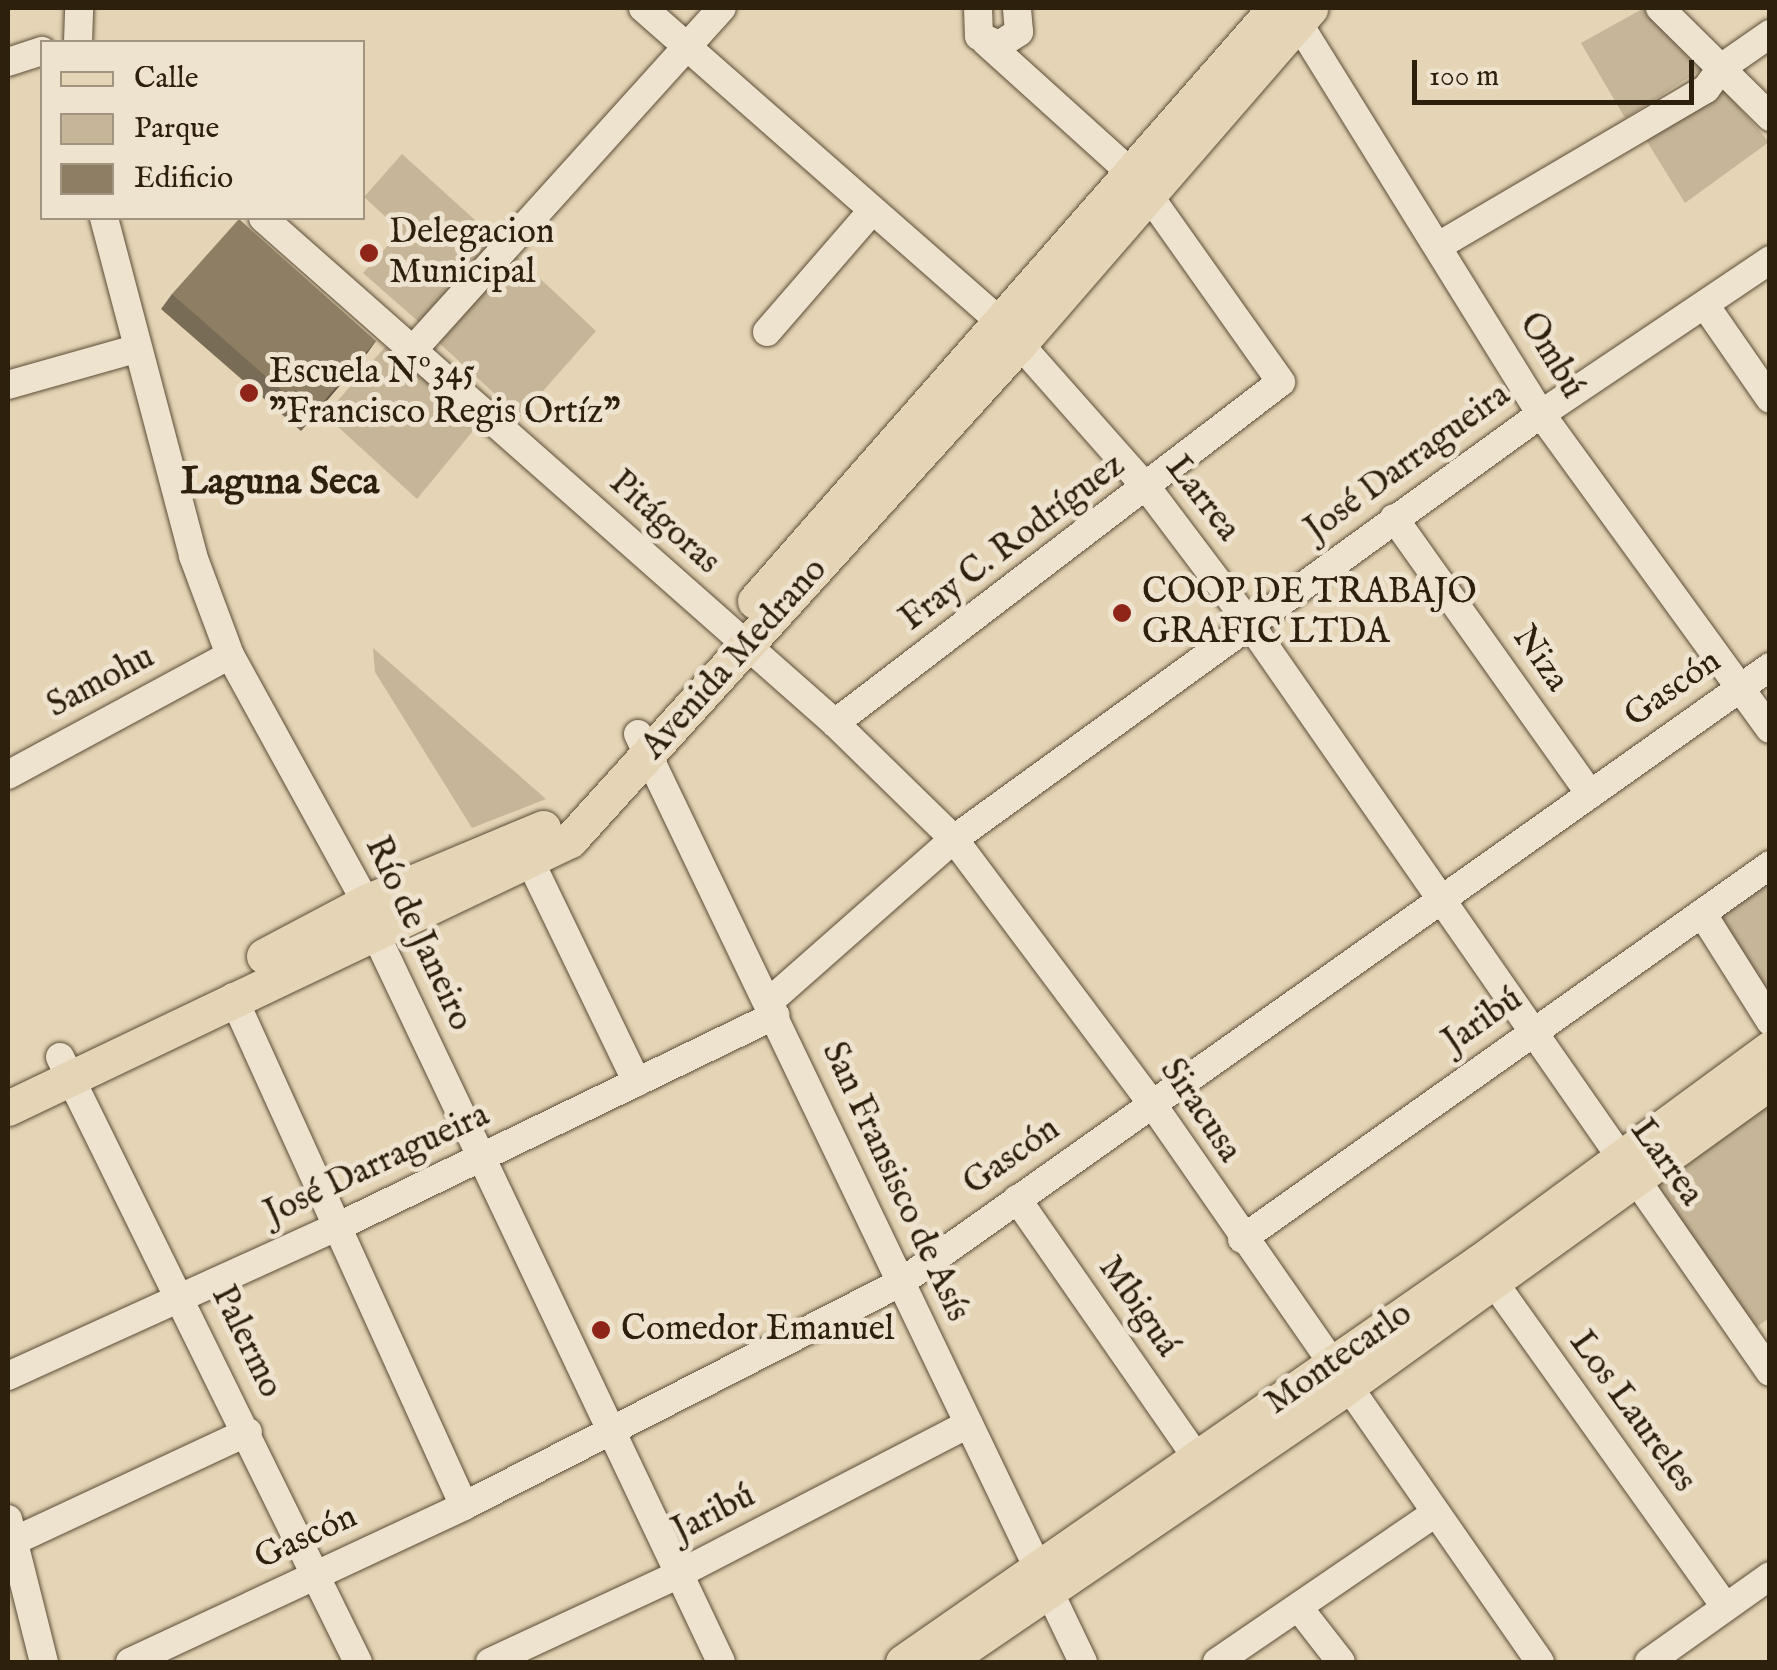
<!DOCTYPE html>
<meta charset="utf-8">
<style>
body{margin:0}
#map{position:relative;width:1777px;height:1670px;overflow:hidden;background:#e5d4b5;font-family:"IM FELL English",serif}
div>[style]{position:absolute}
.green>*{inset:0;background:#c6b598}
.roads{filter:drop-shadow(0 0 2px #5b4d37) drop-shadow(0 0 2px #5b4d37)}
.minor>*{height:28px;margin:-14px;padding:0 14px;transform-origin:14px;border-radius:14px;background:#eee3cf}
.major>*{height:35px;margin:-17.5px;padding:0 17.5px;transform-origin:17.5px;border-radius:17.5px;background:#e5d4b5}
.wall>*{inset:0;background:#796c56}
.shaded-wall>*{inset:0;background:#635846}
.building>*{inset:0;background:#8d7e64}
.dots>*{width:28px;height:28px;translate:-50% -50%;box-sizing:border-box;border:5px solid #eee3cf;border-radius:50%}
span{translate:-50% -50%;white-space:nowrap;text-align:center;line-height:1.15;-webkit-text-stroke:10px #eee3cf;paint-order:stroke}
.poi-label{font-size:35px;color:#2d200d}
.left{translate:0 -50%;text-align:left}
.street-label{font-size:35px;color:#2d200d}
.neighbourhood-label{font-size:38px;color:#2d200d;font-weight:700}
.frame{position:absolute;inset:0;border:10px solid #2d200d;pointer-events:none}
.legend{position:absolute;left:40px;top:40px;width:325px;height:180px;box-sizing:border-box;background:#eee3cf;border:2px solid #a19581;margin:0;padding:12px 18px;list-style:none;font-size:30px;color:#2d200d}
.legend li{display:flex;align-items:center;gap:20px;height:50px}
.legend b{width:50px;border:2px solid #a19581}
.scale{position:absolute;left:1412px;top:60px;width:282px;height:45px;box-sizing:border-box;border:5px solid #2d200d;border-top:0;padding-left:12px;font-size:30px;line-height:35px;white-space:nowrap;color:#2d200d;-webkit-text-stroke:8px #eee3cf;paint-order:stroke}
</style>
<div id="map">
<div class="green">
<div style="clip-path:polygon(1644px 8px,1704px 68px,1625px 118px,1581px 43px)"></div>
<div style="clip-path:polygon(1724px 90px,1769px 142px,1685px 203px,1646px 140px)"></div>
<div style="clip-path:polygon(402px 154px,496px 239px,420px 323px,363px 273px,401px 231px,364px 197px)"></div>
<div style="clip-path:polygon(516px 256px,596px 331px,520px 417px,439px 343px)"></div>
<div style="clip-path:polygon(386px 346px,477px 426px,417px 499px,325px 415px)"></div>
<div style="clip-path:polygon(373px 648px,546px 799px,472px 828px,375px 672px)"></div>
<div style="clip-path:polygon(1769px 874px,1769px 1001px,1711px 914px)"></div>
<div style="clip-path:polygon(1769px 1099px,1769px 1318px,1753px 1330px,1651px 1185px)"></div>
</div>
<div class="roads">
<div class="minor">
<div style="left:643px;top:8px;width:475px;rotate:41.3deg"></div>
<div style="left:1000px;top:322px;width:223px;rotate:48.5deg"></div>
<div style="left:1148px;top:489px;width:168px;rotate:53deg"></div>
<div style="left:1249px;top:623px;width:912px;rotate:55.18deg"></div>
<div style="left:978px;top:8px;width:28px;rotate:88deg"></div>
<div style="left:979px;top:36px;width:22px;rotate:24deg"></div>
<div style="left:999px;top:45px;width:24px;rotate:-33deg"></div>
<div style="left:1019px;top:32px;width:24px;rotate:-95deg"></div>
<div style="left:1289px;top:8px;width:478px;rotate:58.2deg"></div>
<div style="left:1541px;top:414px;width:389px;rotate:54deg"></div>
<div style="left:1660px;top:8px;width:155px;rotate:44.7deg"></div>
<div style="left:985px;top:41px;width:197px;rotate:42.1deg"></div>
<div style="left:78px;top:42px;width:34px;rotate:-88deg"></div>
<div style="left:8px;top:62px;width:36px;rotate:-18deg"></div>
<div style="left:104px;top:218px;width:350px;rotate:75.2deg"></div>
<div style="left:193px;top:556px;width:106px;rotate:69.5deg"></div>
<div style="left:230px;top:655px;width:282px;rotate:61.2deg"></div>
<div style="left:366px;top:902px;width:28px;rotate:75deg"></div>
<div style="left:373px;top:929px;width:811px;rotate:64.6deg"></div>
<div style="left:263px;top:218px;width:763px;rotate:41.44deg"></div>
<div style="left:835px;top:723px;width:166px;rotate:44.3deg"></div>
<div style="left:954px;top:839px;width:332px;rotate:53.2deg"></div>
<div style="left:1153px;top:1105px;width:678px;rotate:55.21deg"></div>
<div style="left:1440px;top:245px;width:308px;rotate:-30.4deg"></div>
<div style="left:1706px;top:89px;width:26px;rotate:-54deg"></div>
<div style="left:1721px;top:68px;width:60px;rotate:-34.8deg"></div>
<div style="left:1705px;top:305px;width:114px;rotate:55.3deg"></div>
<div style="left:767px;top:332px;width:159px;rotate:-49.1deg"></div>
<div style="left:412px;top:351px;width:462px;rotate:-47.9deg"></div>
<div style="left:8px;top:385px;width:132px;rotate:-15.8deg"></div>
<div style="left:1394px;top:518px;width:339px;rotate:54.6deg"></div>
<div style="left:835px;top:723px;width:561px;rotate:-37.4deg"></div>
<div style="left:1281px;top:382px;width:232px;rotate:-125.3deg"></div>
<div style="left:638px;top:734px;width:1029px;rotate:64.38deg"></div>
<div style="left:8px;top:775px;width:252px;rotate:-28.4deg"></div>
<div style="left:529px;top:859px;width:248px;rotate:64.2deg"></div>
<div style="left:1702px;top:913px;width:128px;rotate:57.8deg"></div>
<div style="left:233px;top:997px;width:559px;rotate:65.59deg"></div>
<div style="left:770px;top:1001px;width:245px;rotate:-41.4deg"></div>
<div style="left:954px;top:839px;width:725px;rotate:-35.91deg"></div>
<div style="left:1541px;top:414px;width:276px;rotate:-33.9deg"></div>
<div style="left:60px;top:1057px;width:674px;rotate:63.78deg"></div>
<div style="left:1017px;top:1199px;width:315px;rotate:55.2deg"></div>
<div style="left:1242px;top:1239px;width:647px;rotate:-35.31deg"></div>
<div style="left:1483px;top:1267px;width:415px;rotate:54.5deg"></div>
<div style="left:8px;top:1376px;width:361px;rotate:-24.4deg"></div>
<div style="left:337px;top:1227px;width:487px;rotate:-25.8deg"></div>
<div style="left:8px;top:1519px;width:147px;rotate:75.9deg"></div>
<div style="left:14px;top:1541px;width:258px;rotate:-25deg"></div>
<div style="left:1299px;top:1608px;width:68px;rotate:52.1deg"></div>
<div style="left:130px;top:1662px;width:369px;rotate:-25deg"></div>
<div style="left:464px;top:1506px;width:490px;rotate:-27.1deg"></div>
<div style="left:900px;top:1283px;width:1066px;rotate:-35.3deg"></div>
<div style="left:490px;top:1662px;width:206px;rotate:-24.9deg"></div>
<div style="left:677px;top:1575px;width:328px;rotate:-27.4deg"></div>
<div style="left:1217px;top:1662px;width:263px;rotate:-34.3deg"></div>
<div style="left:1649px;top:1662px;width:148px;rotate:-35.4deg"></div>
</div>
<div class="major">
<div style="left:755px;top:601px;width:789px;rotate:-48.75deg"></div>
<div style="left:264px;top:956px;width:115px;rotate:-27.9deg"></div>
<div style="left:366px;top:902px;width:192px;rotate:-22.7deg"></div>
<div style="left:8px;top:1108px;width:623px;rotate:-25.49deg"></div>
<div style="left:570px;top:840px;width:672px;rotate:-47.84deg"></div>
<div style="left:1021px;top:342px;width:442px;rotate:-49.1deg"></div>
<div style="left:903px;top:1662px;width:701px;rotate:-34.78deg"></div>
<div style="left:1479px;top:1262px;width:361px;rotate:-36.3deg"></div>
<div style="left:944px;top:1662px;width:486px;rotate:-34.3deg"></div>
<div style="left:1345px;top:1388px;width:524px;rotate:-35.75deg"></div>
</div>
</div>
<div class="wall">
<div style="clip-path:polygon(172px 294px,376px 341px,365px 356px,301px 431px,161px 309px)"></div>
</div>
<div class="shaded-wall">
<div style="clip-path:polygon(376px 341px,365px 356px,301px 431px,311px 416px)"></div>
</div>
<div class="building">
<div style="clip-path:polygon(239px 219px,376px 341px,311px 416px,172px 294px)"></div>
</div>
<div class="dots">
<div style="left:369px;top:253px;background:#8f2418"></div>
<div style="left:249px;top:393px;background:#8f2418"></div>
<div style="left:1122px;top:613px;background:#8f2418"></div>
<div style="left:601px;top:1330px;background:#8f2418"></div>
</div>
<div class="poi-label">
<span class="left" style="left:389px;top:253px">Delegacion<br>Municipal</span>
<span class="left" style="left:269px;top:393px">Escuela Nº345<br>"Francisco Regis Ortíz"</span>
<span class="left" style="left:1142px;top:613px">COOP DE TRABAJO<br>GRAFIC LTDA</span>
<span class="left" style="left:621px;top:1330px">Comedor Emanuel</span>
</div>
<div class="street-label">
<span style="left:1551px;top:356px;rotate:59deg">Ombú</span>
<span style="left:1408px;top:463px;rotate:-36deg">José Darragueira</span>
<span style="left:1202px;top:499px;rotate:52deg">Larrea</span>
<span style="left:664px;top:523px;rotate:42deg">Pitágoras</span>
<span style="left:1013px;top:543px;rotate:-37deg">Fray C. Rodríguez</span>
<span style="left:735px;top:659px;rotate:-48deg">Avenida Medrano</span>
<span style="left:1540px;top:659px;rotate:55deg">Niza</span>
<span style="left:101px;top:682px;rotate:-28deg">Samohu</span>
<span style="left:1673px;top:689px;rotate:-35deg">Gascón</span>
<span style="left:418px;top:934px;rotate:65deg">Río de Janeiro</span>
<span style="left:1483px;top:1021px;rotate:-35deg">Jaribú</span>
<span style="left:1200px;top:1111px;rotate:56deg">Siracusa</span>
<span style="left:1012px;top:1157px;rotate:-35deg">Gascón</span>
<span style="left:1666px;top:1163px;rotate:54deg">Larrea</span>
<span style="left:377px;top:1165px;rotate:-25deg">José Darragueira</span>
<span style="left:895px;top:1182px;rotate:65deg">San Fransisco de Asís</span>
<span style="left:1138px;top:1307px;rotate:55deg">Mbiguá</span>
<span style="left:246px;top:1342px;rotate:64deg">Palermo</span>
<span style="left:1339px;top:1359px;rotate:-35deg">Montecarlo</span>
<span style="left:1632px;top:1412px;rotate:54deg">Los Laureles</span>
<span style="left:714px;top:1514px;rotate:-27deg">Jaribú</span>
<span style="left:306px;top:1538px;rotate:-25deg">Gascón</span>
</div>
<div class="neighbourhood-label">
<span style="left:280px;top:484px">Laguna Seca</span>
</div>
<div class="frame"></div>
<ul class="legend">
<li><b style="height:12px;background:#e5d4b5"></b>Calle</li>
<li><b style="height:28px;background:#c6b598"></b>Parque</li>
<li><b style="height:28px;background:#8d7e64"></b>Edificio</li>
</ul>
<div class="scale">100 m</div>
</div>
